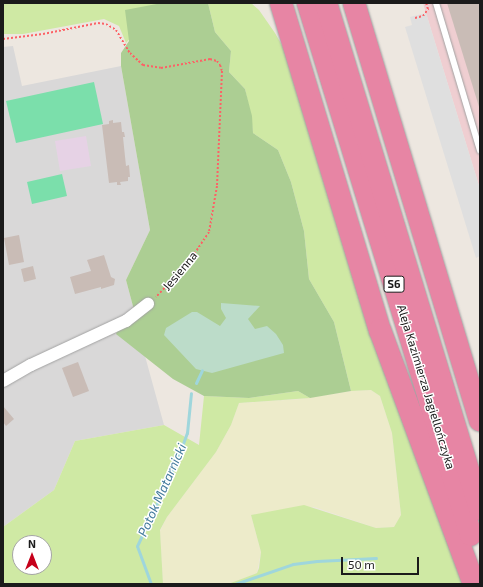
<!DOCTYPE html>
<meta charset="utf-8">
<style>
body{margin:0}
#map{position:relative;width:483px;height:587px;overflow:hidden;background:#ede7e0;font-family:"Exo 2",sans-serif}
div>[style]{position:absolute}
.residential>*{inset:0;background:#d9d8d8}
.commercial>*{inset:0;background:#efced1}
.industrial>*{inset:0;background:#e6d2e5}
.farmland>*{inset:0;background:#edebca}
.grass>*{inset:0;background:#cfe9a4}
.forest>*{inset:0;background:#acce93}
.wetland>*{inset:0;background:#bcdcc9}
.pitch>*{inset:0;background:#7bdfab}
.parking>*{inset:0;background:#dfdfdf}
.stream>*{height:3px;margin:-1.5px;padding:0 1.5px;transform-origin:1.5px;border-radius:1.5px;background:#9fd6dc}
.building>*{inset:0;background:#c9bcb6}
.path>*{height:2px;margin-top:-1px;transform-origin:0;background:repeating-linear-gradient(90deg,#fc6266 0 2px,transparent 0 4px)}
.roads{filter:drop-shadow(0 0 1px #a2a2a2) drop-shadow(0 0 1px #a2a2a2)}
.lane>*{height:6px;margin:-3px;padding:0 3px;transform-origin:3px;border-radius:3px;background:#fff}
.street>*{height:12px;margin:-6px;padding:0 6px;transform-origin:6px;border-radius:6px;background:#fff}
.highway>*{height:22px;margin:-11px;padding:0 11px;transform-origin:11px;border-radius:11px;background:#e785a4}
span{translate:-50% -50%;white-space:nowrap;text-align:center;line-height:1.15;-webkit-text-stroke:3px #fff;paint-order:stroke}
.shield-label span{padding:1px 3px;background:#fff;border:1px solid;border-radius:3px;-webkit-text-stroke-width:0}
.shield-label{font-size:11px;color:#1b1b1b;font-weight:700}
.street-label{font-size:12px;color:#1b1b1b}
.water-label{font-size:13px;color:#427a9c;font-style:italic}
.frame{position:absolute;inset:0;border:4px solid #1b1b1b;pointer-events:none}
.north{position:absolute;left:12px;top:535px;width:40px;height:40px;box-sizing:border-box;background:#fff;border:1px solid #a4a4a4;border-radius:50%;rotate:0deg;font-size:11px;font-weight:700;line-height:16px;text-align:center;color:#1b1b1b}
.north::after{content:'';display:block;margin:auto;width:14px;height:18px;background:#c6001a;clip-path:polygon(50% 0,100% 100%,50% 72%,0 100%)}
.scale{position:absolute;left:341px;top:557px;width:78px;height:18px;box-sizing:border-box;border:2px solid #1b1b1b;border-top:0;padding-left:5px;font-size:12px;line-height:14px;white-space:nowrap;color:#1b1b1b;-webkit-text-stroke:3px #fff;paint-order:stroke}
</style>
<div id="map">
<div class="residential">
<div style="clip-path:polygon(13px 46px,22px 86px,121px 66px,150px 230px,126px 280px,134px 310px,116px 333px,145px 356px,164px 425px,75px 441px,54px 490px,3px 527px,3px 47px)"></div>
</div>
<div class="commercial">
<div style="clip-path:polygon(423px 3px,480px 3px,480px 189px,426px 13px)"></div>
</div>
<div class="industrial">
<div style="clip-path:polygon(86px 136px,91px 166px,60px 171px,55px 141px)"></div>
</div>
<div class="farmland">
<div style="clip-path:polygon(371px 390px,380px 396px,392px 433px,401px 516px,394px 527px,376px 528px,314px 507px,251px 515px,261px 552px,257px 573px,228px 584px,163px 584px,160px 531px,167px 517px,216px 452px,231px 425px,239px 403px,301px 399px,351px 391px)"></div>
</div>
<div class="grass">
<div style="clip-path:polygon(3px 3px,162px 3px,126px 43px,119px 26px,104px 19px,23px 34px,3px 34px)"></div>
<div style="clip-path:polygon(208px 3px,251px 3px,259px 10px,275px 33px,287px 54px,466px 584px,228px 584px,257px 573px,259px 568px,261px 552px,251px 515px,304px 505px,376px 528px,394px 527px,401px 515px,392px 433px,380px 396px,371px 390px,351px 391px,334px 322px,309px 279px,304px 231px,291px 182px,278px 150px,253px 133px,251px 116px,245px 89px,229px 72px,231px 51px,215px 32px)"></div>
<div style="clip-path:polygon(evenodd,298px 391px,310px 398px,239px 403px,231px 425px,216px 452px,167px 517px,160px 530px,163px 584px,3px 584px,3px 527px,54px 490px,75px 441px,164px 425px,199px 445px,204px 396px,249px 398px,298px 391px,20px 543px,44px 543px,44px 567px,20px 567px,20px 543px)"></div>
</div>
<div class="forest">
<div style="clip-path:polygon(162px 3px,208px 3px,215px 32px,231px 51px,229px 72px,245px 89px,252px 116px,253px 133px,278px 150px,291px 182px,304px 231px,309px 279px,334px 322px,351px 391px,310px 398px,298px 391px,249px 398px,204px 396px,173px 379px,116px 334px,119px 327px,134px 310px,126px 280px,150px 230px,121px 66px,121px 53px,129px 41px,125px 10px)"></div>
</div>
<div class="wetland">
<div style="clip-path:polygon(221px 303px,260px 306px,248px 319px,255px 329px,267px 326px,276px 334px,283px 345px,284px 353px,212px 373px,196px 369px,164px 335px,166px 328px,192px 312px,197px 312px,220px 326px,226px 318px,221px 309px)"></div>
</div>
<div class="pitch">
<div style="clip-path:polygon(94px 82px,103px 124px,16px 143px,6px 101px)"></div>
<div style="clip-path:polygon(62px 174px,67px 196px,32px 204px,27px 182px)"></div>
</div>
<div class="parking">
<div style="clip-path:polygon(426px 13px,480px 189px,480px 256px,476px 258px,405px 27px,412px 25px,410px 17px)"></div>
</div>
<div class="stream">
<div style="left:196px;top:383px;width:14px;rotate:-65deg"></div>
<div style="left:151px;top:584px;width:40px;rotate:-110.2deg"></div>
<div style="left:137px;top:546px;width:95px;rotate:-65.1deg"></div>
<div style="left:177px;top:460px;width:29px;rotate:-70deg"></div>
<div style="left:187px;top:433px;width:40px;rotate:-84.3deg"></div>
<div style="left:235px;top:584px;width:61px;rotate:-19deg"></div>
<div style="left:293px;top:564px;width:24px;rotate:-7deg"></div>
<div style="left:317px;top:561px;width:59px;rotate:-2.9deg"></div>
</div>
<div class="building">
<div style="clip-path:polygon(447px 3px,480px 3px,480px 110px)"></div>
<div style="clip-path:polygon(113px 120px,113px 123px,121px 122px,122px 132px,124px 132px,125px 137px,123px 137px,126px 166px,129px 165px,130px 177px,128px 177px,128px 181px,120px 182px,121px 185px,117px 185px,117px 182px,109px 183px,102px 125px,109px 124px,109px 121px)"></div>
<div style="clip-path:polygon(19px 235px,24px 262px,9px 265px,4px 238px)"></div>
<div style="clip-path:polygon(104px 255px,111px 277px,115px 279px,114px 285px,101px 289px,101px 287px,75px 294px,70px 277px,91px 271px,87px 260px)"></div>
<div style="clip-path:polygon(33px 266px,36px 279px,24px 282px,21px 269px)"></div>
<div style="clip-path:polygon(78px 362px,89px 391px,73px 397px,62px 368px)"></div>
<div style="clip-path:polygon(3px 406px,14px 419px,6px 426px,3px 422px)"></div>
</div>
<div class="path">
<div style="left:415px;top:18px;width:8px;rotate:-14deg"></div>
<div style="left:423px;top:16px;width:9px;rotate:-54deg"></div>
<div style="left:428px;top:9px;width:6px;rotate:-108deg"></div>
<div style="left:3px;top:39px;width:40px;rotate:-7.1deg"></div>
<div style="left:43px;top:34px;width:56px;rotate:-11.3deg"></div>
<div style="left:98px;top:23px;width:8px;rotate:7deg"></div>
<div style="left:106px;top:24px;width:12px;rotate:31deg"></div>
<div style="left:116px;top:30px;width:27px;rotate:59deg"></div>
<div style="left:130px;top:53px;width:18px;rotate:43deg"></div>
<div style="left:143px;top:65px;width:18px;rotate:9deg"></div>
<div style="left:161px;top:68px;width:50px;rotate:-10.4deg"></div>
<div style="left:210px;top:59px;width:7px;rotate:16deg"></div>
<div style="left:217px;top:61px;width:5px;rotate:53deg"></div>
<div style="left:220px;top:65px;width:6px;rotate:72deg"></div>
<div style="left:222px;top:71px;width:115px;rotate:92.5deg"></div>
<div style="left:217px;top:186px;width:47px;rotate:99.9deg"></div>
<div style="left:209px;top:232px;width:36px;rotate:124deg"></div>
<div style="left:189px;top:262px;width:48px;rotate:133.3deg"></div>
</div>
<div class="roads">
<div class="lane">
<div style="left:436px;top:3px;width:154px;rotate:73.4deg"></div>
</div>
<div class="street">
<div style="left:3px;top:381px;width:32px;rotate:-30deg"></div>
<div style="left:31px;top:365px;width:105px;rotate:-24.9deg"></div>
<div style="left:126px;top:321px;width:28px;rotate:-38deg"></div>
</div>
<div class="highway">
<div style="left:281px;top:3px;width:342px;rotate:73.2deg"></div>
<div style="left:380px;top:330px;width:271px;rotate:69.7deg"></div>
<div style="left:308px;top:3px;width:556px;rotate:72.97deg"></div>
<div style="left:326px;top:3px;width:529px;rotate:73.07deg"></div>
<div style="left:354px;top:3px;width:436px;rotate:73.2deg"></div>
</div>
</div>
<div class="shield-label">
<span style="left:394px;top:284px">S6</span>
</div>
<div class="street-label">
<span style="left:180px;top:271px;rotate:-50deg">Jesienna</span>
<span style="left:426px;top:387px;rotate:73deg">Aleja Kazimierza Jagiellończyka</span>
</div>
<div class="water-label">
<span style="left:162px;top:490px;rotate:-66deg">Potok Matarnicki</span>
</div>
<div class="frame"></div>
<div class="north">N</div>
<div class="scale">50 m</div>
</div>
